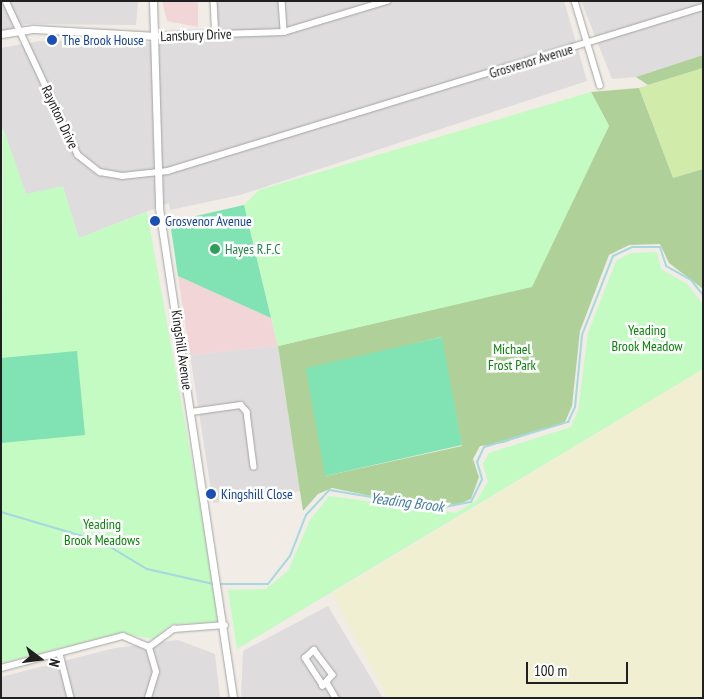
<!DOCTYPE html>
<style>
body{margin:0}
#map{position:relative;width:704px;height:699px;overflow:hidden;background:#f1ece6;font-family:"PT Sans Narrow",sans-serif}
div>[style]{position:absolute}
.residential>*{inset:0;background:#dedcdd}
.commercial>*{inset:0;background:#f2d5d6}
.farmland>*{inset:0;background:#f0efd1}
.grass>*{inset:0;background:#d1ecaa}
.forest>*{inset:0;background:#afd199}
.park>*{inset:0;background:#c3fbc2}
.pitch>*{inset:0;background:#81e2b3}
.stream>*{height:2px;margin:-1px;padding:0 1px;transform-origin:1px;border-radius:1px;background:#a5d8df}
.roads{filter:drop-shadow(0 0 1px #a4a4a4) drop-shadow(0 0 1px #a4a4a4)}
.minor>*{height:5.5px;margin:-2.75px;padding:0 2.75px;transform-origin:2.75px;border-radius:2.75px;background:#fff}
.tertiary>*{height:7px;margin:-3.5px;padding:0 3.5px;transform-origin:3.5px;border-radius:3.5px;background:#fff}
.dots>*{width:14px;height:14px;translate:-50% -50%;box-sizing:border-box;border:2px solid #fff;border-radius:50%}
span{translate:-50% -50%;white-space:nowrap;text-align:center;line-height:1.15;-webkit-text-stroke:5px #fff;paint-order:stroke}
.street-label{font-size:14px;color:#202020}
.transit-label{font-size:14px;color:#164399}
.left{translate:0 -50%;text-align:left}
.leisure-label{font-size:14px;color:#27864d}
.park-label{font-size:14px;color:#0a8308}
.water-label{font-size:15px;color:#427ca3;font-style:italic}
.frame{position:absolute;inset:0;border:2px solid #202020;pointer-events:none}
.north{position:absolute;left:15px;top:634px;width:50px;height:50px;-webkit-text-stroke:4px #fff;paint-order:stroke;rotate:105deg;font-size:14px;font-weight:700;line-height:20px;text-align:center;color:#202020}
.north::after{content:'';display:block;margin:auto;width:18px;height:22px;background:#202020;clip-path:polygon(50% 0,100% 100%,50% 72%,0 100%)}
.scale{position:absolute;left:526px;top:662px;width:102px;height:22px;box-sizing:border-box;border:2px solid #202020;border-top:0;padding-left:6px;font-size:15px;line-height:18px;white-space:nowrap;color:#202020;-webkit-text-stroke:4px #fff;paint-order:stroke}
</style>
<div id="map">
<div class="residential">
<div style="clip-path:polygon(1px 1px,138px 1px,136px 25px,26px 24px,1px 32px)"></div>
<div style="clip-path:polygon(212px 1px,564px 1px,587px 81px,240px 195px,170px 210px,169px 203px,79px 238px,63px 187px,26px 194px,2px 128px,1px 132px,1px 48px,40px 41px,180px 43px,216px 31px)"></div>
<div style="clip-path:polygon(581px 1px,703px 1px,703px 55px,636px 77px,612px 79px)"></div>
<div style="clip-path:polygon(278px 346px,301px 491px,213px 503px,190px 355px)"></div>
<div style="clip-path:polygon(328px 606px,383px 698px,241px 698px,243px 651px)"></div>
<div style="clip-path:polygon(178px 640px,215px 654px,220px 698px,1px 698px,1px 677px,115px 648px)"></div>
</div>
<div class="commercial">
<div style="clip-path:polygon(162px 1px,209px 1px,198px 2px,198px 27px,167px 21px)"></div>
<div style="clip-path:polygon(178px 276px,271px 318px,278px 346px,190px 355px)"></div>
</div>
<div class="farmland">
<div style="clip-path:polygon(703px 369px,703px 698px,388px 698px,332px 594px)"></div>
</div>
<div class="grass">
<div style="clip-path:polygon(703px 68px,703px 169px,673px 178px,639px 88px)"></div>
</div>
<div class="forest">
<div style="clip-path:polygon(703px 55px,703px 68px,648px 85px,636px 77px)"></div>
<div style="clip-path:polygon(evenodd,639px 88px,673px 178px,703px 169px,703px 289px,669px 263px,660px 244px,629px 245px,609px 255px,580px 331px,572px 406px,565px 422px,503px 443px,480px 446px,473px 459px,479px 477px,471px 499px,457px 505px,391px 500px,332px 488px,318px 494px,303px 511px,278px 346px,524px 288px,609px 126px,591px 92px,639px 88px,441px 337px,462px 446px,325px 476px,377px 353px,441px 337px)"></div>
</div>
<div class="park">
<div style="clip-path:polygon(591px 92px,609px 126px,532px 287px,278px 346px,244px 205px,259px 190px)"></div>
<div style="clip-path:polygon(3px 127px,26px 194px,63px 186px,79px 238px,147px 212px,221px 622px,172px 624px,153px 639px,121px 633px,1px 663px)"></div>
<div style="clip-path:polygon(657px 252px,661px 269px,687px 284px,703px 304px,703px 369px,237px 649px,228px 590px,266px 589px,288px 571px,310px 520px,329px 496px,456px 513px,477px 500px,488px 482px,483px 464px,489px 453px,571px 427px,578px 411px,588px 333px,616px 261px,631px 253px)"></div>
</div>
<div class="pitch">
<div style="clip-path:polygon(244px 205px,271px 318px,178px 276px,170px 222px)"></div>
<div style="clip-path:polygon(442px 337px,462px 445px,325px 476px,306px 368px)"></div>
<div style="clip-path:polygon(77px 351px,85px 435px,1px 443px,1px 358px)"></div>
</div>
<div class="stream">
<div style="left:1px;top:512px;width:105px;rotate:16.5deg"></div>
<div style="left:102px;top:542px;width:52px;rotate:31deg"></div>
<div style="left:147px;top:569px;width:68px;rotate:12.8deg"></div>
<div style="left:217px;top:584px;width:51px"></div>
<div style="left:268px;top:584px;width:36px;rotate:-52deg"></div>
<div style="left:290px;top:556px;width:44px;rotate:-68.7deg"></div>
<div style="left:306px;top:515px;width:34px;rotate:-47deg"></div>
<div style="left:329px;top:490px;width:111px;rotate:9.3deg"></div>
<div style="left:439px;top:508px;width:33px;rotate:-11deg"></div>
<div style="left:471px;top:502px;width:25px;rotate:-64deg"></div>
<div style="left:482px;top:479px;width:18px;rotate:-106deg"></div>
<div style="left:477px;top:462px;width:17px;rotate:-65deg"></div>
<div style="left:484px;top:447px;width:88px;rotate:-16.6deg"></div>
<div style="left:568px;top:422px;width:17px;rotate:-65deg"></div>
<div style="left:575px;top:407px;width:72px;rotate:-84.4deg"></div>
<div style="left:582px;top:335px;width:85px;rotate:-68.6deg"></div>
<div style="left:613px;top:256px;width:21px;rotate:-25deg"></div>
<div style="left:632px;top:247px;width:28px"></div>
<div style="left:660px;top:247px;width:20px;rotate:72deg"></div>
<div style="left:666px;top:266px;width:29px;rotate:29deg"></div>
<div style="left:691px;top:280px;width:19px;rotate:51deg"></div>
</div>
<div class="roads">
<div class="minor">
<div style="left:6px;top:1px;width:170px;rotate:64.9deg"></div>
<div style="left:78px;top:155px;width:28px;rotate:38deg"></div>
<div style="left:100px;top:172px;width:22px;rotate:10deg"></div>
<div style="left:122px;top:176px;width:46px;rotate:-6.2deg"></div>
<div style="left:168px;top:171px;width:560px;rotate:-17.04deg"></div>
<div style="left:214px;top:1px;width:33px;rotate:87deg"></div>
<div style="left:282px;top:1px;width:31px;rotate:86deg"></div>
<div style="left:575px;top:1px;width:88px;rotate:73.4deg"></div>
<div style="left:153px;top:36px;width:131px;rotate:-1.7deg"></div>
<div style="left:284px;top:32px;width:108px;rotate:-16.8deg"></div>
<div style="left:191px;top:412px;width:50px;rotate:-8deg"></div>
<div style="left:241px;top:405px;width:9px;rotate:49deg"></div>
<div style="left:247px;top:412px;width:55px;rotate:82.7deg"></div>
<div style="left:149px;top:647px;width:31px;rotate:-36deg"></div>
<div style="left:174px;top:629px;width:51px;rotate:-4.5deg"></div>
<div style="left:314px;top:650px;width:31px;rotate:53deg"></div>
<div style="left:333px;top:675px;width:15px;rotate:132deg"></div>
<div style="left:323px;top:686px;width:33px;rotate:-123deg"></div>
<div style="left:305px;top:658px;width:12px;rotate:-42deg"></div>
<div style="left:60px;top:654px;width:45px;rotate:76deg"></div>
<div style="left:1px;top:668px;width:126px;rotate:-14.7deg"></div>
<div style="left:123px;top:636px;width:28px;rotate:23deg"></div>
<div style="left:327px;top:683px;width:17px;rotate:59deg"></div>
<div style="left:148px;top:698px;width:27px;rotate:-73deg"></div>
<div style="left:156px;top:672px;width:26px;rotate:-106deg"></div>
</div>
<div class="tertiary">
<div style="left:153px;top:1px;width:207px;rotate:88.3deg"></div>
<div style="left:159px;top:208px;width:496px;rotate:81.4deg"></div>
<div style="left:1px;top:34px;width:32px;rotate:-9deg"></div>
<div style="left:33px;top:29px;width:120px;rotate:3.3deg"></div>
</div>
</div>
<div class="dots">
<div style="left:52px;top:40px;background:#1a4fb4"></div>
<div style="left:155px;top:221px;background:#1a4fb4"></div>
<div style="left:215px;top:249px;background:#2e9e5b"></div>
<div style="left:211px;top:494px;background:#1a4fb4"></div>
</div>
<div class="street-label">
<span style="left:196px;top:35px;rotate:-2deg">Lansbury Drive</span>
<span style="left:531px;top:61px;rotate:-17deg">Grosvenor Avenue</span>
<span style="left:60px;top:117px;rotate:65deg">Raynton Drive</span>
<span style="left:182px;top:350px;rotate:82deg">Kingshill Avenue</span>
</div>
<div class="transit-label">
<span class="left" style="left:62px;top:40px">The Brook House</span>
<span class="left" style="left:165px;top:221px">Grosvenor Avenue</span>
<span class="left" style="left:221px;top:494px">Kingshill Close</span>
</div>
<div class="leisure-label">
<span class="left" style="left:225px;top:249px">Hayes R.F.C</span>
</div>
<div class="park-label">
<span style="left:647px;top:338px">Yeading<br>Brook Meadow</span>
<span style="left:512px;top:357px">Michael<br>Frost Park</span>
<span style="left:102px;top:532px">Yeading<br>Brook Meadows</span>
</div>
<div class="water-label">
<span style="left:407px;top:502px;rotate:7deg">Yeading Brook</span>
</div>
<div class="frame"></div>
<div class="north">N</div>
<div class="scale">100 m</div>
</div>
